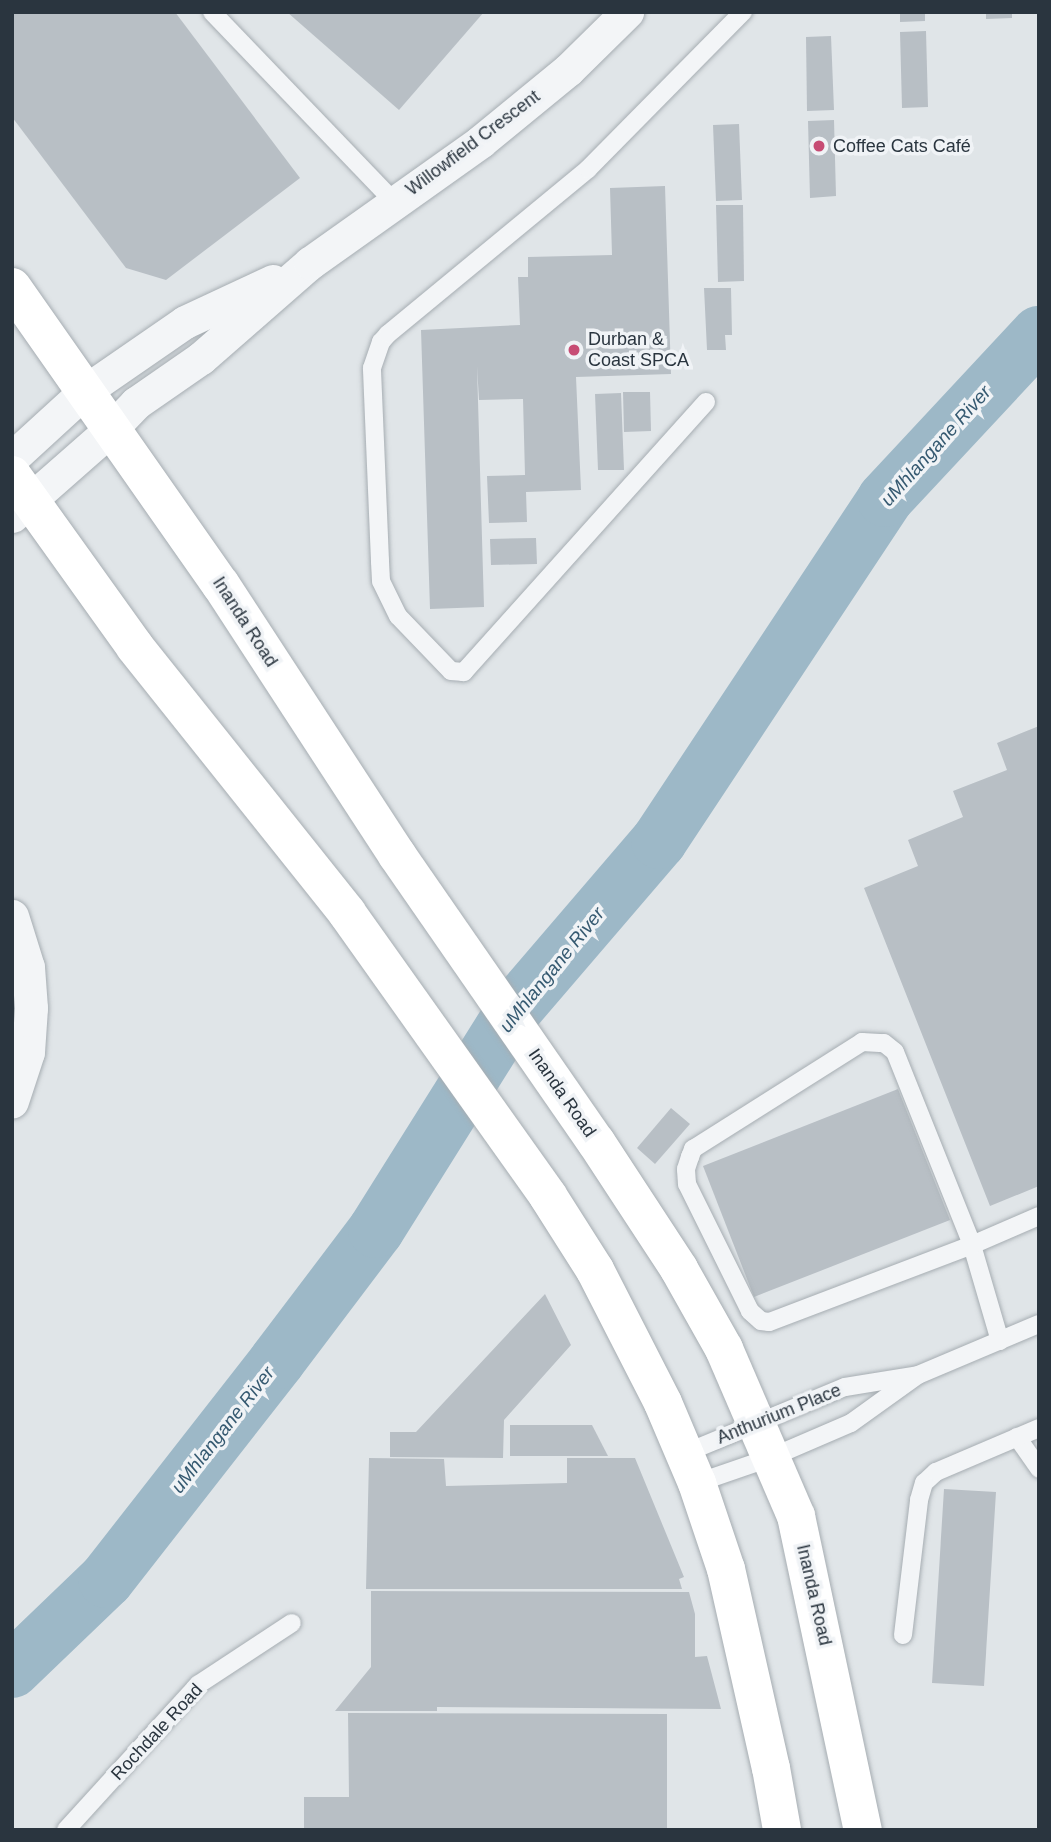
<!DOCTYPE html>
<meta charset="utf-8">
<style>
body{margin:0}
#map{position:relative;width:1051px;height:1842px;overflow:hidden;background:#e0e5e8;font-family:Helvetica,sans-serif}
div>[style]{position:absolute}
.river>*{height:56px;margin:-28px;padding:0 28px;transform-origin:28px;border-radius:28px;background:#9db8c7}
.building>*{inset:0;background:#b8bfc5}
.roads{filter:drop-shadow(0 0 2px #a6adb2) drop-shadow(0 0 2px #a6adb2)}
.service>*{height:18px;margin:-9px;padding:0 9px;transform-origin:9px;border-radius:9px;background:#f3f5f7}
.minor>*{height:33px;margin:-16.5px;padding:0 16.5px;transform-origin:16.5px;border-radius:16.5px;background:#f3f5f7}
.secondary>*{height:38px;margin:-19px;padding:0 19px;transform-origin:19px;border-radius:19px;background:#fff}
.dots>*{width:19px;height:19px;translate:-50% -50%;box-sizing:border-box;border:4px solid #f0f3f6;border-radius:50%}
span{translate:-50% -50%;white-space:nowrap;text-align:center;line-height:1.15;-webkit-text-stroke:7px #f0f3f6;paint-order:stroke}
.street-label{font-size:18px;color:#2a353f}
.poi-label{font-size:18px;color:#2a353f}
.left{translate:0 -50%;text-align:left}
.water-label{font-size:19px;color:#365a71;font-style:italic}
.frame{position:absolute;inset:0;border:14px solid #2a353f;pointer-events:none}
</style>
<div id="map">
<div class="river">
<div style="left:12px;top:1670px;width:130px;rotate:-43.8deg"></div>
<div style="left:106px;top:1580px;width:278px;rotate:-52deg"></div>
<div style="left:277px;top:1361px;width:164px;rotate:-52.9deg"></div>
<div style="left:376px;top:1230px;width:260px;rotate:-57.9deg"></div>
<div style="left:514px;top:1010px;width:223px;rotate:-49.4deg"></div>
<div style="left:659px;top:841px;width:410px;rotate:-56.5deg"></div>
<div style="left:885px;top:499px;width:226px;rotate:-47deg"></div>
</div>
<div class="building">
<div style="clip-path:polygon(12px 12px,175px 12px,300px 178px,166px 280px,126px 268px,12px 117px)"></div>
<div style="clip-path:polygon(287px 12px,484px 12px,399px 110px)"></div>
<div style="clip-path:polygon(900px 12px,925px 12px,925px 21px,900px 22px)"></div>
<div style="clip-path:polygon(986px 12px,1012px 12px,1012px 18px,986px 19px)"></div>
<div style="clip-path:polygon(926px 31px,928px 107px,902px 108px,900px 32px)"></div>
<div style="clip-path:polygon(831px 36px,834px 110px,807px 111px,806px 37px)"></div>
<div style="clip-path:polygon(834px 120px,836px 196px,810px 198px,808px 121px)"></div>
<div style="clip-path:polygon(739px 124px,742px 200px,716px 201px,713px 125px)"></div>
<div style="clip-path:polygon(665px 186px,671px 374px,576px 377px,581px 490px,526px 492px,527px 522px,489px 523px,487px 476px,525px 475px,523px 399px,479px 400px,477px 366px,484px 607px,430px 609px,421px 330px,520px 325px,518px 277px,528px 277px,528px 257px,612px 255px,610px 188px)"></div>
<div style="clip-path:polygon(716px 205px,743px 205px,744px 281px,718px 282px)"></div>
<div style="clip-path:polygon(704px 288px,731px 288px,732px 335px,725px 335px,726px 350px,707px 350px)"></div>
<div style="clip-path:polygon(623px 392px,650px 392px,651px 431px,624px 432px)"></div>
<div style="clip-path:polygon(621px 393px,624px 470px,598px 470px,595px 394px)"></div>
<div style="clip-path:polygon(536px 538px,537px 564px,491px 565px,490px 539px)"></div>
<div style="clip-path:polygon(1039px 726px,1039px 1186px,990px 1206px,864px 888px,918px 866px,908px 840px,963px 817px,953px 791px,1007px 770px,997px 743px)"></div>
<div style="clip-path:polygon(898px 1089px,950px 1220px,754px 1297px,703px 1166px)"></div>
<div style="clip-path:polygon(671px 1108px,690px 1124px,655px 1164px,637px 1148px)"></div>
<div style="clip-path:polygon(545px 1294px,571px 1345px,504px 1420px,503px 1458px,390px 1457px,390px 1432px,416px 1432px)"></div>
<div style="clip-path:polygon(510px 1425px,592px 1425px,608px 1456px,510px 1456px)"></div>
<div style="clip-path:polygon(369px 1458px,444px 1459px,446px 1486px,567px 1483px,567px 1458px,635px 1458px,684px 1577px,679px 1579px,682px 1589px,366px 1589px)"></div>
<div style="clip-path:polygon(944px 1489px,996px 1492px,984px 1686px,932px 1683px)"></div>
<div style="clip-path:polygon(371px 1591px,689px 1592px,695px 1614px,695px 1657px,707px 1656px,721px 1709px,437px 1707px,437px 1711px,335px 1711px,371px 1667px)"></div>
<div style="clip-path:polygon(348px 1713px,667px 1714px,667px 1830px,304px 1830px,304px 1797px,349px 1797px)"></div>
</div>
<div class="roads">
<div class="service">
<div style="left:212px;top:12px;width:263px;rotate:46.2deg"></div>
<div style="left:706px;top:402px;width:363px;rotate:131.9deg"></div>
<div style="left:464px;top:672px;width:13px;rotate:-176deg"></div>
<div style="left:451px;top:671px;width:76px;rotate:-133.9deg"></div>
<div style="left:398px;top:616px;width:39px;rotate:-116deg"></div>
<div style="left:381px;top:581px;width:20px;rotate:-93deg"></div>
<div style="left:380px;top:561px;width:193px;rotate:-92.4deg"></div>
<div style="left:372px;top:368px;width:28px;rotate:-71deg"></div>
<div style="left:381px;top:342px;width:11px;rotate:-49deg"></div>
<div style="left:388px;top:334px;width:259px;rotate:-39.5deg"></div>
<div style="left:588px;top:169px;width:221px;rotate:-45.4deg"></div>
<div style="left:1000px;top:1341px;width:100px;rotate:-106.3deg"></div>
<div style="left:972px;top:1245px;width:217px;rotate:159.2deg"></div>
<div style="left:769px;top:1322px;width:8px;rotate:-173deg"></div>
<div style="left:761px;top:1321px;width:15px;rotate:-138deg"></div>
<div style="left:750px;top:1311px;width:142px;rotate:-116.4deg"></div>
<div style="left:687px;top:1184px;width:15px;rotate:-94deg"></div>
<div style="left:686px;top:1169px;width:13px;rotate:-72deg"></div>
<div style="left:690px;top:1157px;width:9px;rotate:-69deg"></div>
<div style="left:693px;top:1149px;width:200px;rotate:-32.3deg"></div>
<div style="left:862px;top:1042px;width:22px;rotate:3deg"></div>
<div style="left:884px;top:1043px;width:14px;rotate:39deg"></div>
<div style="left:895px;top:1052px;width:208px;rotate:68.2deg"></div>
<div style="left:972px;top:1245px;width:73px;rotate:-23.4deg"></div>
<div style="left:1017px;top:1437px;width:39px;rotate:55deg"></div>
<div style="left:683px;top:1454px;width:175px;rotate:-22.5deg"></div>
<div style="left:845px;top:1387px;width:74px;rotate:-9.3deg"></div>
<div style="left:918px;top:1375px;width:131px;rotate:-22.9deg"></div>
<div style="left:697px;top:1483px;width:79px;rotate:-19.1deg"></div>
<div style="left:772px;top:1457px;width:86px;rotate:-23.3deg"></div>
<div style="left:851px;top:1423px;width:79px;rotate:-35.7deg"></div>
<div style="left:903px;top:1635px;width:136px;rotate:-83.2deg"></div>
<div style="left:919px;top:1500px;width:18px;rotate:-74deg"></div>
<div style="left:924px;top:1483px;width:16px;rotate:-43deg"></div>
<div style="left:936px;top:1472px;width:112px;rotate:-23.1deg"></div>
<div style="left:66px;top:1830px;width:197px;rotate:-47.7deg"></div>
<div style="left:199px;top:1684px;width:111px;rotate:-33.3deg"></div>
</div>
<div class="minor">
<div style="left:12px;top:458px;width:99px;rotate:-42.5deg"></div>
<div style="left:85px;top:391px;width:121px;rotate:-34.6deg"></div>
<div style="left:185px;top:322px;width:97px;rotate:-25deg"></div>
<div style="left:12px;top:516px;width:133px;rotate:-41.3deg"></div>
<div style="left:112px;top:428px;width:35px;rotate:-46deg"></div>
<div style="left:136px;top:403px;width:79px;rotate:-34.7deg"></div>
<div style="left:201px;top:358px;width:145px;rotate:-41.1deg"></div>
<div style="left:310px;top:263px;width:209px;rotate:-35.4deg"></div>
<div style="left:480px;top:142px;width:114px;rotate:-39.3deg"></div>
<div style="left:568px;top:70px;width:83px;rotate:-44.5deg"></div>
<div style="left:12px;top:916px;width:53px;rotate:72.6deg"></div>
<div style="left:28px;top:967px;width:41px;rotate:85.8deg"></div>
<div style="left:31px;top:1008px;width:44px;rotate:93.9deg"></div>
<div style="left:28px;top:1052px;width:52px;rotate:108.1deg"></div>
</div>
<div class="secondary">
<div style="left:12px;top:287px;width:364px;rotate:55deg"></div>
<div style="left:221px;top:585px;width:322px;rotate:56.9deg"></div>
<div style="left:397px;top:855px;width:349px;rotate:55.3deg"></div>
<div style="left:596px;top:1142px;width:152px;rotate:56.8deg"></div>
<div style="left:679px;top:1269px;width:92px;rotate:60.6deg"></div>
<div style="left:724px;top:1349px;width:182px;rotate:66.7deg"></div>
<div style="left:796px;top:1516px;width:321px;rotate:78deg"></div>
<div style="left:12px;top:475px;width:211px;rotate:54.4deg"></div>
<div style="left:135px;top:647px;width:340px;rotate:51.4deg"></div>
<div style="left:347px;top:913px;width:347px;rotate:54.6deg"></div>
<div style="left:548px;top:1196px;width:88px;rotate:57.6deg"></div>
<div style="left:595px;top:1270px;width:149px;rotate:62.9deg"></div>
<div style="left:663px;top:1403px;width:87px;rotate:67deg"></div>
<div style="left:697px;top:1483px;width:91px;rotate:71.4deg"></div>
<div style="left:726px;top:1569px;width:204px;rotate:77.3deg"></div>
<div style="left:771px;top:1768px;width:63px;rotate:79.9deg"></div>
</div>
</div>
<div class="dots">
<div style="left:819px;top:146px;background:#c74c74"></div>
<div style="left:574px;top:350px;background:#c74c74"></div>
</div>
<div class="street-label">
<span style="left:473px;top:143px;rotate:-37deg">Willowfield Crescent</span>
<span style="left:245px;top:622px;rotate:57deg">Inanda Road</span>
<span style="left:562px;top:1093px;rotate:55deg">Inanda Road</span>
<span style="left:779px;top:1414px;rotate:-22deg">Anthurium Place</span>
<span style="left:814px;top:1595px;rotate:77deg">Inanda Road</span>
<span style="left:157px;top:1732px;rotate:-47deg">Rochdale Road</span>
</div>
<div class="poi-label">
<span class="left" style="left:833px;top:146px">Coffee Cats Café</span>
<span class="left" style="left:588px;top:350px">Durban &amp;<br>Coast SPCA</span>
</div>
<div class="water-label">
<span style="left:936px;top:446px;rotate:-48deg">uMhlangane River</span>
<span style="left:552px;top:970px;rotate:-51deg">uMhlangane River</span>
<span style="left:223px;top:1430px;rotate:-52deg">uMhlangane River</span>
</div>
<div class="frame"></div>
</div>
